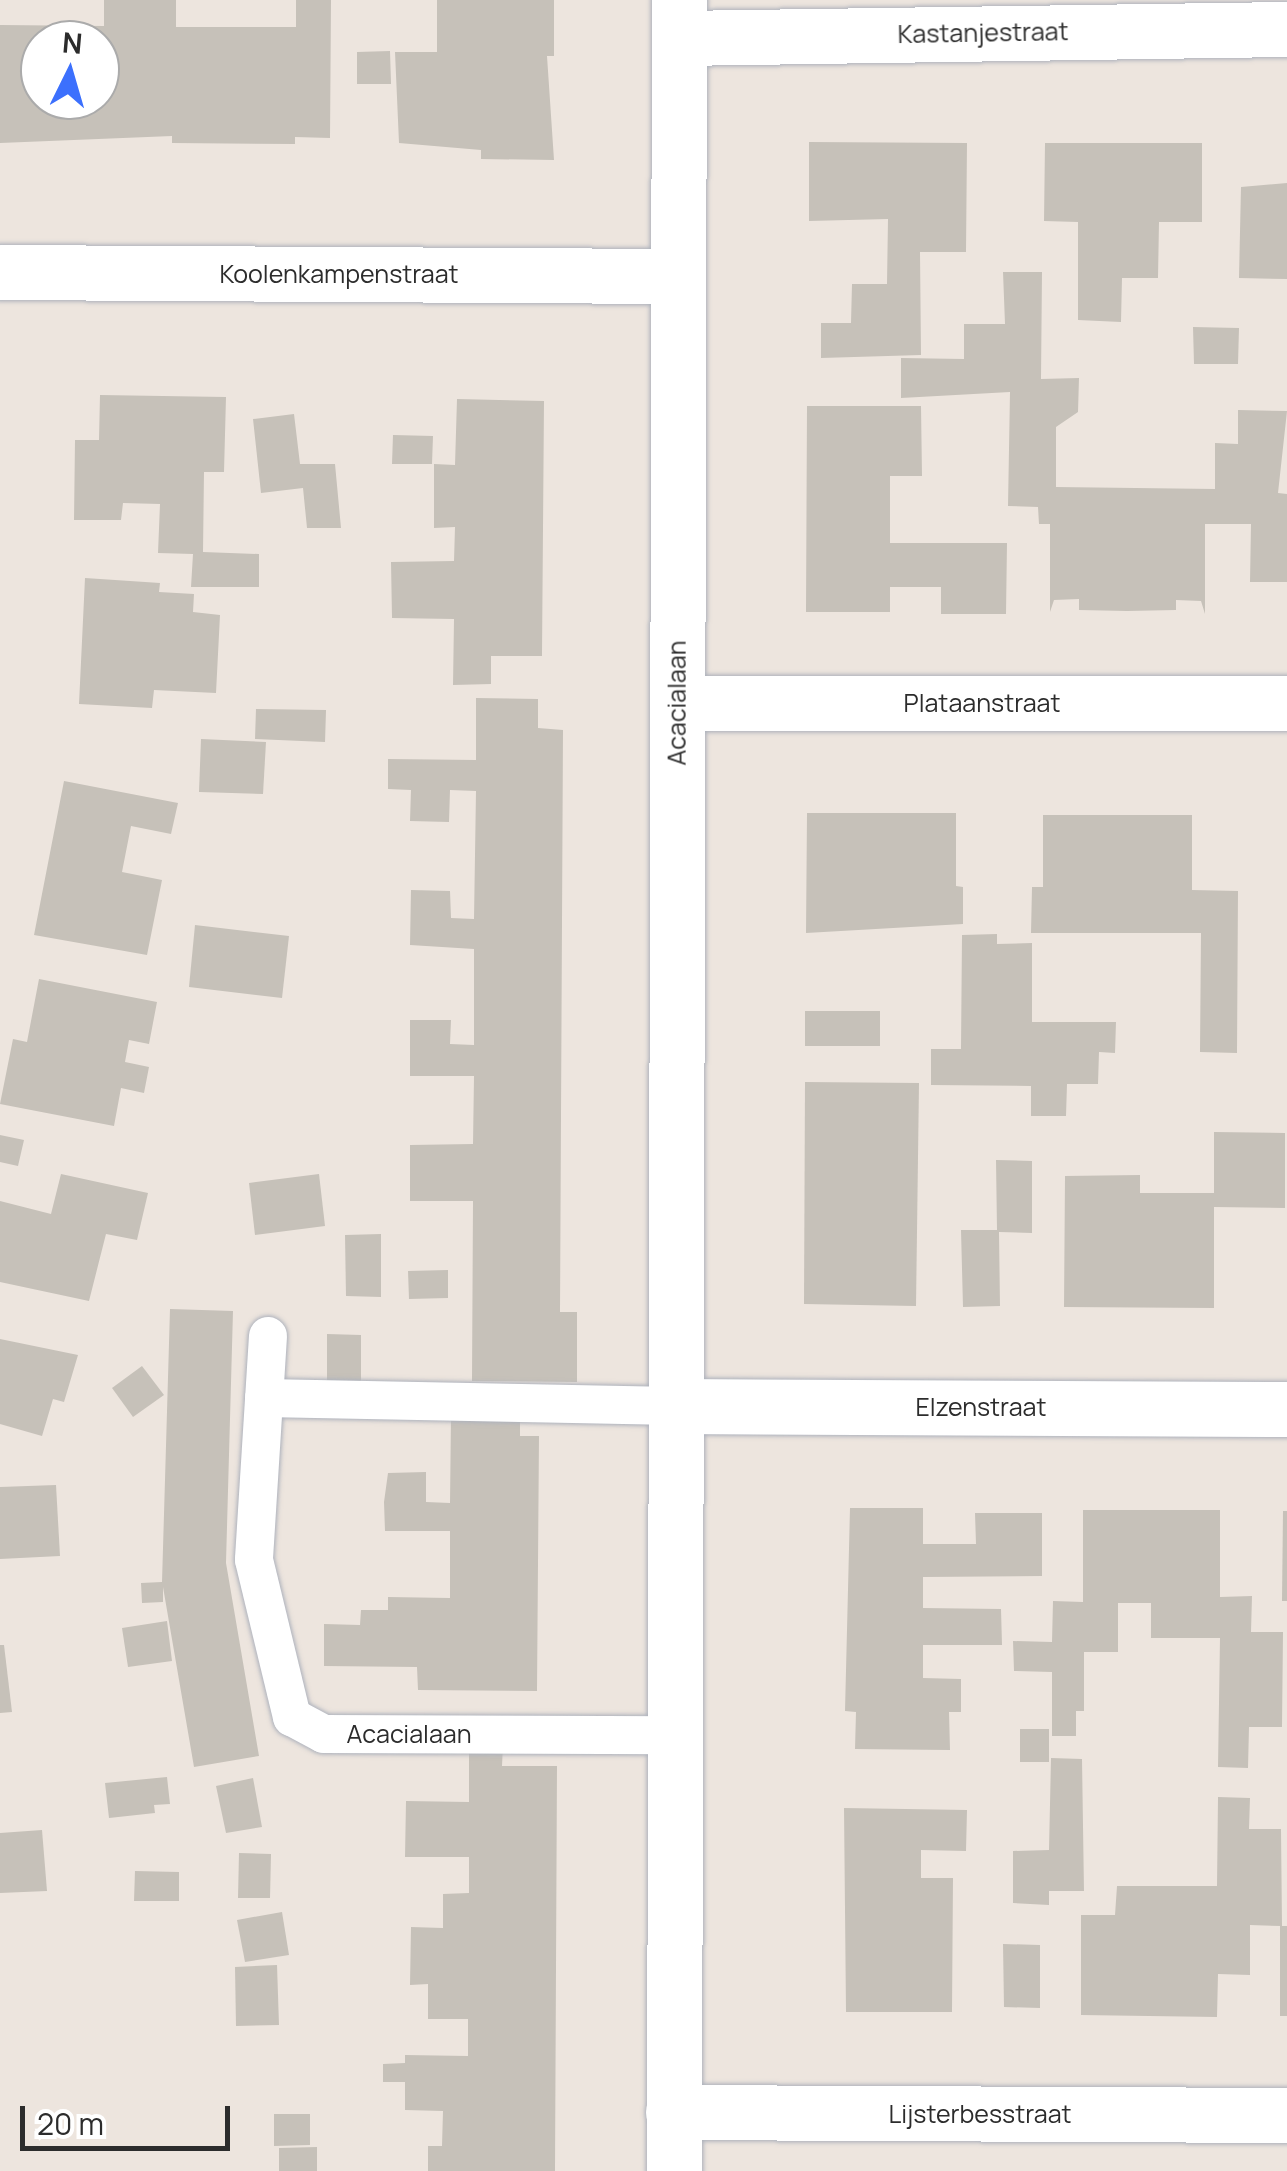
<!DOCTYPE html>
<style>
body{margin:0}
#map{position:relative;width:1287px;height:2171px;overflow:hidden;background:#ede5de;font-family:Manrope,sans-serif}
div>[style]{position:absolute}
.building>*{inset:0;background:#c6c1b9}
.roads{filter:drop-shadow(0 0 2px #aeb2bc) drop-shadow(0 0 2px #aeb2bc)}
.service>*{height:38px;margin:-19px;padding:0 19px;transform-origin:19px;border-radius:19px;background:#fff}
.minor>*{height:55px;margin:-27.5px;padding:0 27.5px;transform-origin:27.5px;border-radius:27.5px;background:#fff}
span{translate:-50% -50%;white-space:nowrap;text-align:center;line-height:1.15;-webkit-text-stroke:8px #fff;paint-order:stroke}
.street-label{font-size:25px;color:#2c2c2c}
.north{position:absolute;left:20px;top:20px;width:100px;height:100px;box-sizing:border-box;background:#fff;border:2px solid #ababab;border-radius:50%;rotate:5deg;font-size:28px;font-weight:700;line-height:40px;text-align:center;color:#2c2c2c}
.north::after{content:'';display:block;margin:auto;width:35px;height:45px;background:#3c70fd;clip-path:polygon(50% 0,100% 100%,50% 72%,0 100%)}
.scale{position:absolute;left:20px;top:2106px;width:210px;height:45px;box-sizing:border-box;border:5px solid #2c2c2c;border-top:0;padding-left:12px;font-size:30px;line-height:35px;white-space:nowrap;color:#2c2c2c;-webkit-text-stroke:8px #fff;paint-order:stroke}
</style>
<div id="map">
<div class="building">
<div style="clip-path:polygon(evenodd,104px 0,176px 0,176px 27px,296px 27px,296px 0,331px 0,330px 138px,295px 137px,295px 144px,172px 143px,172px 136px,0 143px,0 25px,104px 26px,104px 0,40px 40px,100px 40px,100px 100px,40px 100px,40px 40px)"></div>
<div style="clip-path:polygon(437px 0,554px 0,554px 56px,547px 56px,554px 160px,481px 159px,481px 150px,399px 143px,395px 52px,437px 52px)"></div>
<div style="clip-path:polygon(390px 51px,391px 84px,357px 84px,357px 52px)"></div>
<div style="clip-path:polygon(809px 142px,967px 143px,966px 252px,920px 252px,921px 355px,821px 358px,821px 323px,851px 323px,852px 284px,887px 284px,888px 219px,809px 221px)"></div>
<div style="clip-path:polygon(1045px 143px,1202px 143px,1202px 222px,1159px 222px,1158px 278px,1122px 278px,1121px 322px,1078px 320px,1078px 222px,1044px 221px)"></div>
<div style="clip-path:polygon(1287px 183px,1287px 279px,1239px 278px,1241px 187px)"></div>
<div style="clip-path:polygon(1003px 272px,1042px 272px,1041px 379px,1079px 378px,1078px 412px,1056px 427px,1056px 487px,1215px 489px,1215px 443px,1238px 444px,1238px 410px,1287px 411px,1278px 493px,1287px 494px,1287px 582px,1250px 582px,1251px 524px,1205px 524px,1205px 614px,1201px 601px,1176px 600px,1176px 610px,1127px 611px,1079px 610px,1079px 599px,1054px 600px,1050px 612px,1050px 524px,1039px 524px,1038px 507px,1008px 506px,1010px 392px,901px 398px,901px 358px,964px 359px,964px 324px,1005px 324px)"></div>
<div style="clip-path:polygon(1193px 327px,1239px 328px,1238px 364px,1194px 364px)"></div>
<div style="clip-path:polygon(100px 395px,226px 397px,224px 472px,204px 472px,203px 552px,259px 554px,259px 587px,191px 587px,193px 554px,158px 553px,160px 504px,123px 503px,121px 520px,74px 520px,75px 440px,99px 440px)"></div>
<div style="clip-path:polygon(457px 399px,544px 401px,542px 656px,491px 656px,491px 684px,453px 685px,454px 619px,392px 618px,391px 562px,454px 561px,455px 527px,434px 528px,434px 464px,455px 465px)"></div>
<div style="clip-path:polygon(807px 406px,921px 406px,922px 476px,890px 476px,890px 543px,1007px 543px,1006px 614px,941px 614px,941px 587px,890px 587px,890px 612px,806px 612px)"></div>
<div style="clip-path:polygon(294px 414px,300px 464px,335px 464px,341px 528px,307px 528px,303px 488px,261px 493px,253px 419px)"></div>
<div style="clip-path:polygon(393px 435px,433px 436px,432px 464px,392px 464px)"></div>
<div style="clip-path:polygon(85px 578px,160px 583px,159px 592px,194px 594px,193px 612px,220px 615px,216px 693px,154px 690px,152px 708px,79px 704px)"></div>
<div style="clip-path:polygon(476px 698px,538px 699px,538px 728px,563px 730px,560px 1312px,577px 1312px,577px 1382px,472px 1381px,473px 1201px,410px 1201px,410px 1145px,473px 1144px,474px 1076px,410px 1076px,410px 1020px,451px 1020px,450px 1044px,474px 1045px,474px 949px,410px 945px,411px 890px,450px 891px,451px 918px,474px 919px,476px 791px,450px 790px,449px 822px,410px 821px,411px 790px,388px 789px,388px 759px,476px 760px)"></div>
<div style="clip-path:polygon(256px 709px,326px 710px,325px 742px,255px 739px)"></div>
<div style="clip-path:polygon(201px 739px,266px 742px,263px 794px,199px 792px)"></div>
<div style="clip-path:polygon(64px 781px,178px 803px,171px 834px,131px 826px,122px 872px,162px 880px,147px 955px,34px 935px)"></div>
<div style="clip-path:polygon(807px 813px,956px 813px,956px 886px,963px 887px,963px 924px,806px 933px)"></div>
<div style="clip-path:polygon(1043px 815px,1192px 815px,1192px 890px,1238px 891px,1237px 1053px,1200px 1052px,1201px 933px,1031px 933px,1032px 887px,1043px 887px)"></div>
<div style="clip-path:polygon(195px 925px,289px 936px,282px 998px,189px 987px)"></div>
<div style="clip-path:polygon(997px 934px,997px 944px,1032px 943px,1032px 1022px,1116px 1022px,1115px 1053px,1099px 1052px,1098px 1084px,1067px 1084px,1066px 1116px,1031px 1116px,1031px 1086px,931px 1085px,931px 1049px,961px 1049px,962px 935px)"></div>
<div style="clip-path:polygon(39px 979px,157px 1002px,149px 1044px,129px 1040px,125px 1062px,149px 1067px,144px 1093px,121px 1088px,114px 1126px,0 1104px,13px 1039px,27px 1042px)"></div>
<div style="clip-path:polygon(805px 1011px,880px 1011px,880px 1046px,805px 1046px)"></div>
<div style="clip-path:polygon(805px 1082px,919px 1083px,916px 1306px,804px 1304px)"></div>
<div style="clip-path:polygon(1214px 1132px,1285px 1133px,1285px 1208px,1214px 1207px,1214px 1308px,1064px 1307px,1065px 1176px,1140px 1175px,1140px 1193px,1214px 1193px)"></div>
<div style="clip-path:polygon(0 1135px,24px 1140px,18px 1166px,0 1162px)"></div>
<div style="clip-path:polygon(996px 1160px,1032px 1161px,1032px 1233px,999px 1232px,1000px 1306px,963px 1307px,961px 1230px,997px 1230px)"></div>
<div style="clip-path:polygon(61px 1174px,148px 1193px,137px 1240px,106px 1234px,89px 1301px,0 1282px,0 1201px,51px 1214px)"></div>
<div style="clip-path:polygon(319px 1174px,325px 1226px,255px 1235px,249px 1183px)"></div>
<div style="clip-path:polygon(381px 1234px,381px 1297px,346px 1296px,345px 1235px)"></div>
<div style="clip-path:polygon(448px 1270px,448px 1298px,409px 1299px,408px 1271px)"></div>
<div style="clip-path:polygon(170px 1309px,233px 1311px,226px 1563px,259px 1756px,194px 1767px,163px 1587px,163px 1602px,142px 1603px,141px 1583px,162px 1582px)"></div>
<div style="clip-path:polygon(327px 1334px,361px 1335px,361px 1383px,327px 1384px)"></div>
<div style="clip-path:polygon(0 1339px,78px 1355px,64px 1402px,53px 1399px,42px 1436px,0 1424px)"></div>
<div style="clip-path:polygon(142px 1366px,164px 1395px,133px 1417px,112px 1388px)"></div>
<div style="clip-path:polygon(451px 1415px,520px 1415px,520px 1436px,539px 1436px,537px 1691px,418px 1690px,417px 1667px,324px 1666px,324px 1624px,360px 1625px,361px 1610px,388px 1610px,388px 1597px,450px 1598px,450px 1531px,385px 1531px,384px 1502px,388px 1473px,426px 1472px,426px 1502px,450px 1503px)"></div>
<div style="clip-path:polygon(56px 1485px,60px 1556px,0 1559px,0 1487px)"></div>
<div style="clip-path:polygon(850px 1508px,923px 1508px,923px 1544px,976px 1544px,975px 1513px,1042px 1513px,1042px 1576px,923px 1577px,923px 1608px,1001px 1609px,1002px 1645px,923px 1645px,923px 1678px,961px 1679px,961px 1712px,949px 1712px,950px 1750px,855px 1749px,856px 1712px,845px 1711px)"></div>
<div style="clip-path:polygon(1083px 1510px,1220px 1510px,1220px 1597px,1252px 1596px,1251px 1632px,1283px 1632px,1282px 1727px,1249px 1727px,1248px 1768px,1218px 1767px,1220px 1638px,1151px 1638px,1151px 1603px,1118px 1603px,1118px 1652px,1084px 1652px,1084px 1711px,1076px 1711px,1076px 1736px,1052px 1736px,1052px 1672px,1014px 1671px,1013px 1641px,1052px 1642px,1053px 1601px,1083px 1602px)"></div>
<div style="clip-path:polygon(1283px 1511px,1287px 1511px,1287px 1601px,1282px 1601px)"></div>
<div style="clip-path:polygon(167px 1621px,172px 1661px,128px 1667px,122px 1628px)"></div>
<div style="clip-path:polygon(0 1645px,4px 1645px,12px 1712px,0 1713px)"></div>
<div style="clip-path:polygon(1020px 1729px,1049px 1729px,1049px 1762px,1020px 1762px)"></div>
<div style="clip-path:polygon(469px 1744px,503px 1745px,502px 1766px,557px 1766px,555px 2171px,428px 2171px,428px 2146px,442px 2146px,443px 2111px,405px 2110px,405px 2082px,383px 2082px,383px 2064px,405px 2063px,405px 2055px,468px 2056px,468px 2019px,428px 2019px,428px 1984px,410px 1985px,411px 1927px,443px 1928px,443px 1894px,469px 1893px,469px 1857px,405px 1857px,406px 1801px,469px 1802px)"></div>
<div style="clip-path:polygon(1051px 1758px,1082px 1759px,1084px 1891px,1049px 1891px,1049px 1905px,1013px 1903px,1013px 1851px,1049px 1850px)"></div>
<div style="clip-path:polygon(167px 1777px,170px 1804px,154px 1805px,155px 1813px,109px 1818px,105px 1783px)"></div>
<div style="clip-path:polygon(253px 1778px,262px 1827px,226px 1833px,216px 1786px)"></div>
<div style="clip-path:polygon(1218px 1797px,1250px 1798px,1249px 1829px,1281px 1829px,1282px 1926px,1250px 1925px,1250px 1975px,1218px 1974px,1217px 2017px,1081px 2015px,1081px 1915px,1115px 1915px,1117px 1886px,1217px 1886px)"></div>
<div style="clip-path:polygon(844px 1808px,967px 1810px,966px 1851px,921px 1850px,921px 1878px,953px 1878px,952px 2012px,846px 2012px)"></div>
<div style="clip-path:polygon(42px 1830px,47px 1891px,0 1893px,0 1833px)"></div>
<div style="clip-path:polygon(239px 1853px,271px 1854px,270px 1898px,238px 1898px)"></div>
<div style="clip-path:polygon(135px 1871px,179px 1872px,179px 1901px,134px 1901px)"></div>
<div style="clip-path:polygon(282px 1912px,289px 1955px,245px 1962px,237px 1920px)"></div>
<div style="clip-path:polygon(1280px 1926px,1287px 1926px,1287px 2016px,1280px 2016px)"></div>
<div style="clip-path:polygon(1003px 1944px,1040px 1945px,1040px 2008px,1004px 2007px)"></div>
<div style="clip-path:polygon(277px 1965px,279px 2025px,236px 2026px,235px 1967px)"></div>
<div style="clip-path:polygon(274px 2114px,310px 2114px,310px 2145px,274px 2146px)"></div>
<div style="clip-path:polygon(317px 2147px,317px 2171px,279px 2171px,279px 2148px)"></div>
</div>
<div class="roads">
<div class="service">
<div style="left:268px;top:1336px;width:224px;rotate:93.6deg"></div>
<div style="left:254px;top:1560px;width:162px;rotate:76.4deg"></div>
<div style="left:292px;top:1717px;width:36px;rotate:28deg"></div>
<div style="left:324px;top:1734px;width:350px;rotate:0.2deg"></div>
<div style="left:264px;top:1398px;width:411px;rotate:1.1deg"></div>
</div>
<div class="minor">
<div style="left:679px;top:38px;width:608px;rotate:-0.85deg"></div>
<div style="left:0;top:272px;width:678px;rotate:0.34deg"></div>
<div style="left:677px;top:703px;width:610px"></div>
<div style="left:675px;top:1406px;width:612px;rotate:0.28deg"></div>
<div style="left:673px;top:2112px;width:614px;rotate:0.28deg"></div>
<div style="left:674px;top:2171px;width:2171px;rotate:-89.87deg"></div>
</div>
</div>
<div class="street-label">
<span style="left:983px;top:33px;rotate:-1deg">Kastanjestraat</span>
<span style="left:339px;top:274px">Koolenkampenstraat</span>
<span style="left:677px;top:703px;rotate:-90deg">Acacialaan</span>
<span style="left:982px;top:703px">Plataanstraat</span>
<span style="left:981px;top:1407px">Elzenstraat</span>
<span style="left:409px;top:1734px">Acacialaan</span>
<span style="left:980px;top:2114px">Lijsterbesstraat</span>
</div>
<div class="north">N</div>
<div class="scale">20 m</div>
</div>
